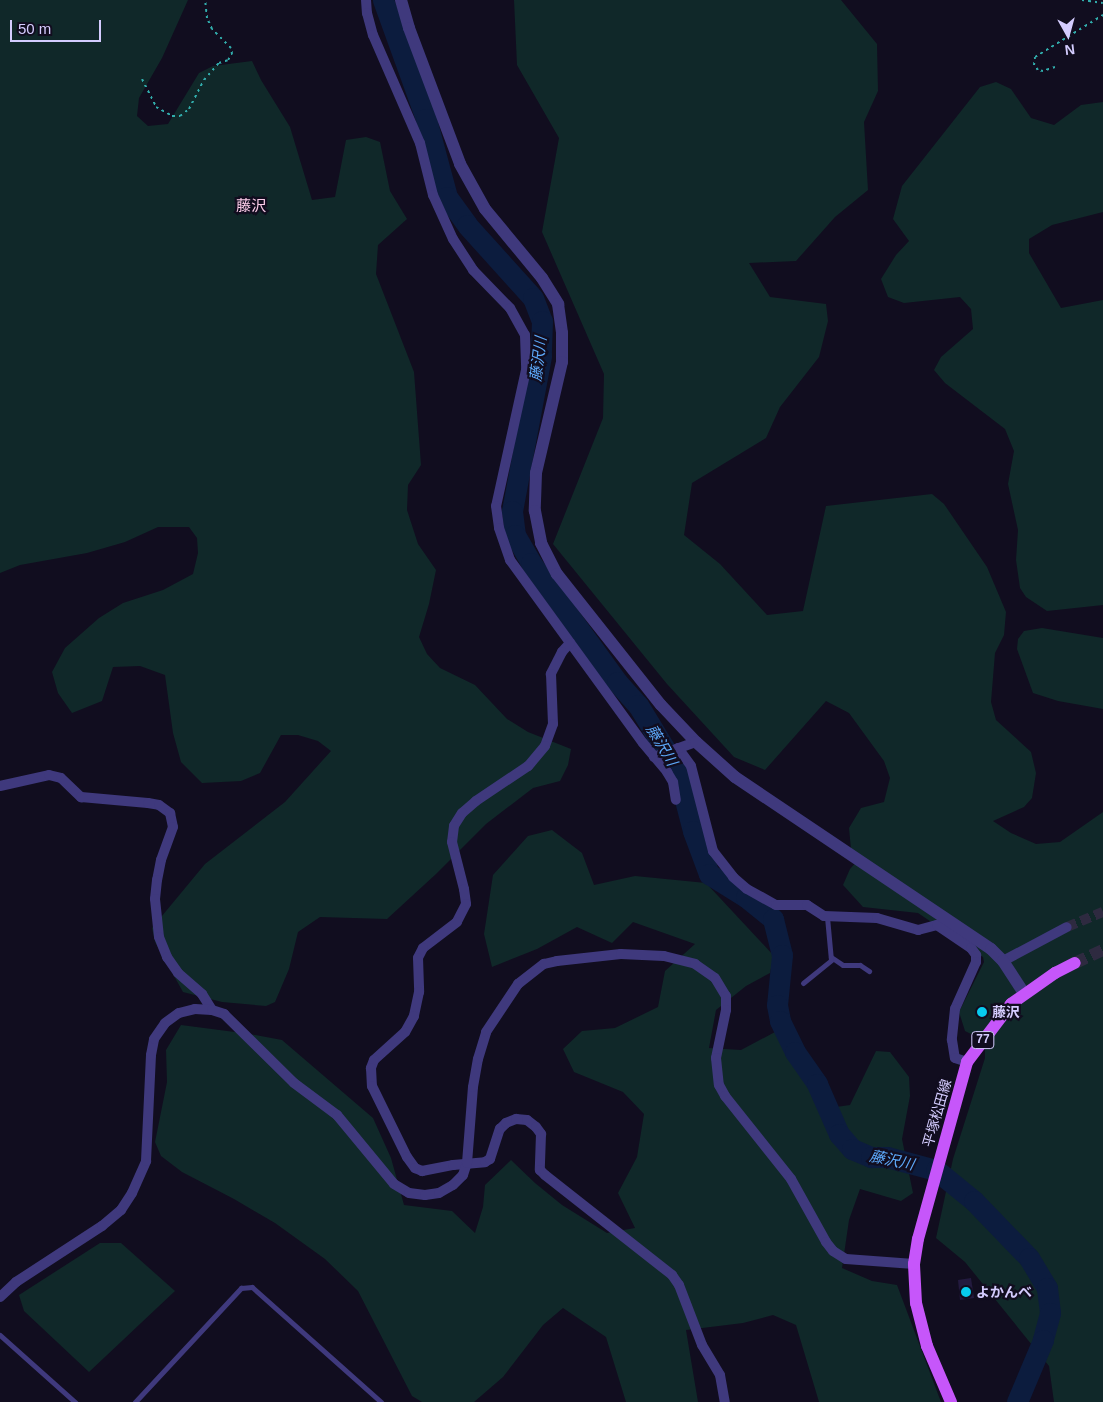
<!DOCTYPE html>
<meta charset="utf-8">
<style>
body{margin:0}
#map{position:relative;width:1103px;height:1402px;overflow:hidden;background:#110d1f;font-family:Arial,"Noto Sans JP",sans-serif}
div>[style]{position:absolute}
.green>*{inset:0;background:#102829}
.river>*{height:21px;margin:-10.5px;padding:0 10.5px;transform-origin:10.5px;border-radius:10.5px;background:#0c1c3e}
.building>*{inset:0;background:#231a3f}
.minor-tunnel>*{height:10px;margin-top:-5px;transform-origin:0;background:repeating-linear-gradient(90deg,#2e2a40 0 10px,transparent 0 15px)}
.primary-tunnel>*{height:12px;margin-top:-6px;transform-origin:0;background:repeating-linear-gradient(90deg,#2e2a40 0 12px,transparent 0 18px)}
.path>*{height:2px;margin-top:-1px;transform-origin:0;background:repeating-linear-gradient(90deg,#31adac 0 2.5px,transparent 0 6.5px)}
.service>*{height:5px;margin:-2.5px;padding:0 2.5px;transform-origin:2.5px;border-radius:2.5px;background:#3f397d}
.minor>*{height:10px;margin:-5px;padding:0 5px;transform-origin:5px;border-radius:5px;background:#3f397d}
.tertiary>*{height:12px;margin:-6px;padding:0 6px;transform-origin:6px;border-radius:6px;background:#3f397d}
.primary>*{height:12px;margin:-6px;padding:0 6px;transform-origin:6px;border-radius:6px;background:#c656fa}
.dots>*{width:14px;height:14px;translate:-50% -50%;box-sizing:border-box;border:2px solid #110d1f;border-radius:50%}
span{translate:-50% -50%;white-space:nowrap;text-align:center;line-height:1.15;-webkit-text-stroke:4.5px #110d1f;paint-order:stroke}
.shield-label span{padding:1px 4px;background:#110d1f;border:1px solid;border-radius:4px;-webkit-text-stroke-width:0}
.shield-label{font-size:12px;color:#d4ccfe;font-weight:700}
.poi-label{font-size:14px;color:#d4ccfe;font-weight:700}
.left{translate:0 -50%;text-align:left}
.street-label{font-size:14px;color:#d4ccfe}
.neighbourhood-label{font-size:15px;color:#feceea}
.water-label{font-size:15px;color:#5da9fa;font-style:italic}
.north{position:absolute;left:1043px;top:10px;width:50px;height:50px;-webkit-text-stroke:4px #110d1f;paint-order:stroke;rotate:173deg;font-size:14px;font-weight:700;line-height:20px;text-align:center;color:#d4ccfe}
.north::after{content:'';display:block;margin:auto;width:18px;height:22px;background:#d4ccfe;clip-path:polygon(50% 0,100% 100%,50% 72%,0 100%)}
.scale{position:absolute;left:10px;top:20px;width:91px;height:22px;box-sizing:border-box;border:2px solid #d4ccfe;border-top:0;padding-left:6px;font-size:15px;line-height:18px;white-space:nowrap;color:#d4ccfe;-webkit-text-stroke:4px #110d1f;paint-order:stroke}
</style>
<div id="map">
<div class="green">
<div style="clip-path:polygon(0 0,188px 0,162px 58px,139px 98px,137px 116px,148px 126px,168px 124px,199px 73px,213px 66px,252px 61px,261px 80px,290px 127px,312px 200px,335px 197px,346px 140px,366px 137px,380px 142px,390px 191px,407px 219px,378px 245px,376px 274px,414px 372px,421px 465px,408px 485px,407px 510px,418px 544px,436px 570px,429px 604px,419px 637px,427px 654px,440px 668px,475px 685px,507px 719px,528px 732px,571px 749px,568px 765px,560px 781px,533px 788px,486px 824px,436px 874px,387px 919px,320px 917px,298px 932px,289px 969px,275px 1002px,266px 1006px,222px 1002px,183px 992px,155px 942px,152px 928px,205px 864px,285px 802px,331px 751px,318px 741px,298px 735px,281px 735px,260px 773px,241px 781px,202px 783px,181px 762px,173px 733px,165px 675px,140px 666px,113px 667px,102px 701px,72px 713px,58px 693px,52px 672px,65px 648px,99px 618px,123px 603px,163px 590px,193px 574px,198px 553px,197px 538px,189px 527px,158px 527px,125px 542px,87px 553px,20px 565px,0 573px)"></div>
<div style="clip-path:polygon(514px 0,841px 0,877px 44px,878px 91px,864px 122px,868px 190px,835px 217px,796px 261px,749px 263px,770px 297px,826px 304px,828px 321px,819px 357px,780px 407px,766px 438px,692px 483px,684px 535px,720px 564px,767px 615px,803px 611px,826px 506px,932px 494px,944px 504px,987px 567px,1006px 612px,1004px 635px,995px 653px,991px 702px,996px 720px,1031px 752px,1036px 773px,1032px 798px,1024px 807px,993px 821px,1011px 833px,1036px 844px,1060px 842px,1103px 812px,1103px 1402px,1054px 1402px,1049px 1366px,965px 1262px,936px 1238px,953px 1159px,985px 1058px,985px 1041px,965px 1031px,959px 1012px,984px 962px,983px 957px,918px 913px,863px 907px,843px 885px,850px 869px,858px 860px,851px 849px,849px 828px,861px 808px,884px 802px,890px 778px,884px 761px,849px 713px,826px 701px,765px 770px,734px 757px,667px 684px,553px 544px,603px 418px,604px 374px,542px 232px,559px 138px,517px 65px)"></div>
<div style="clip-path:polygon(996px 82px,1011px 89px,1031px 118px,1054px 125px,1081px 105px,1103px 102px,1103px 212px,1052px 225px,1029px 239px,1029px 253px,1061px 308px,1103px 300px,1103px 605px,1047px 611px,1026px 597px,1020px 588px,1016px 560px,1018px 530px,1008px 484px,1014px 451px,1005px 429px,945px 383px,934px 370px,941px 357px,973px 329px,971px 309px,960px 297px,904px 303px,888px 297px,881px 279px,896px 255px,909px 241px,893px 219px,902px 186px,980px 87px)"></div>
<div style="clip-path:polygon(1042px 628px,1103px 638px,1103px 709px,1058px 701px,1033px 693px,1017px 649px,1018px 639px,1024px 631px)"></div>
<div style="clip-path:polygon(552px 830px,582px 853px,594px 885px,635px 876px,706px 883px,774px 956px,770px 973px,746px 986px,716px 1010px,709px 1048px,741px 1050px,775px 1032px,836px 1107px,850px 1105px,876px 1051px,890px 1052px,909px 1077px,910px 1096px,902px 1139px,913px 1193px,901px 1201px,860px 1189px,849px 1220px,842px 1268px,872px 1281px,897px 1285px,941px 1402px,819px 1402px,796px 1325px,773px 1315px,743px 1323px,686px 1330px,698px 1402px,626px 1402px,606px 1337px,563px 1308px,543px 1325px,503px 1377px,474px 1402px,422px 1402px,412px 1396px,358px 1291px,325px 1259px,275px 1223px,234px 1199px,182px 1172px,161px 1156px,155px 1142px,167px 1082px,166px 1050px,181px 1025px,250px 1034px,282px 1040px,373px 1118px,391px 1158px,404px 1205px,452px 1211px,475px 1233px,483px 1207px,485px 1185px,511px 1160px,535px 1183px,562px 1205px,607px 1233px,635px 1228px,618px 1193px,637px 1157px,644px 1114px,623px 1092px,574px 1072px,563px 1049px,582px 1031px,615px 1028px,658px 1007px,665px 971px,695px 944px,633px 922px,612px 943px,577px 927px,537px 949px,492px 967px,484px 934px,493px 875px,528px 836px)"></div>
<div style="clip-path:polygon(100px 1243px,121px 1243px,175px 1291px,89px 1372px,24px 1311px,19px 1295px)"></div>
</div>
<div class="river">
<div style="left:383px;top:0;width:127px;rotate:70.1deg"></div>
<div style="left:426px;top:119px;width:81px;rotate:74.9deg"></div>
<div style="left:447px;top:197px;width:34px;rotate:54deg"></div>
<div style="left:467px;top:225px;width:98px;rotate:47.9deg"></div>
<div style="left:533px;top:298px;width:25px;rotate:69deg"></div>
<div style="left:542px;top:321px;width:35px;rotate:92deg"></div>
<div style="left:541px;top:356px;width:158px;rotate:100.6deg"></div>
<div style="left:512px;top:511px;width:24px;rotate:83deg"></div>
<div style="left:515px;top:535px;width:32px;rotate:60deg"></div>
<div style="left:531px;top:563px;width:147px;rotate:54.1deg"></div>
<div style="left:617px;top:682px;width:31px;rotate:48deg"></div>
<div style="left:638px;top:705px;width:75px;rotate:58.6deg"></div>
<div style="left:677px;top:769px;width:64px;rotate:75.5deg"></div>
<div style="left:693px;top:831px;width:46px;rotate:69.6deg"></div>
<div style="left:709px;top:874px;width:44px;rotate:31.9deg"></div>
<div style="left:746px;top:897px;width:35px;rotate:39deg"></div>
<div style="left:773px;top:919px;width:37px;rotate:76deg"></div>
<div style="left:782px;top:955px;width:50px;rotate:95.7deg"></div>
<div style="left:777px;top:1005px;width:16px;rotate:79deg"></div>
<div style="left:780px;top:1021px;width:34px;rotate:64deg"></div>
<div style="left:795px;top:1052px;width:39px;rotate:55deg"></div>
<div style="left:817px;top:1084px;width:55px;rotate:66.3deg"></div>
<div style="left:839px;top:1134px;width:20px;rotate:49deg"></div>
<div style="left:852px;top:1149px;width:21px;rotate:23deg"></div>
<div style="left:871px;top:1157px;width:16px"></div>
<div style="left:887px;top:1157px;width:51px;rotate:14.9deg"></div>
<div style="left:936px;top:1170px;width:49px;rotate:39.2deg"></div>
<div style="left:974px;top:1201px;width:79px;rotate:46deg"></div>
<div style="left:1029px;top:1258px;width:35px;rotate:59deg"></div>
<div style="left:1047px;top:1288px;width:25px;rotate:83deg"></div>
<div style="left:1050px;top:1313px;width:28px;rotate:105deg"></div>
<div style="left:1043px;top:1340px;width:67px;rotate:112.8deg"></div>
</div>
<div class="building">
<div style="clip-path:polygon(971px 1278px,974px 1298px,960px 1300px,958px 1280px)"></div>
</div>
<div class="minor-tunnel">
<div style="left:1067px;top:927px;width:39px;rotate:-23deg"></div>
</div>
<div class="primary-tunnel">
<div style="left:1075px;top:963px;width:31px;rotate:-25deg"></div>
</div>
<div class="path">
<div style="left:1082px;top:0;width:21px;rotate:8deg"></div>
<div style="left:1055px;top:67px;width:13px;rotate:162deg"></div>
<div style="left:1043px;top:71px;width:5px;rotate:-169deg"></div>
<div style="left:1038px;top:70px;width:6px;rotate:-129deg"></div>
<div style="left:1034px;top:65px;width:8px;rotate:-83deg"></div>
<div style="left:1035px;top:57px;width:80px;rotate:-31.7deg"></div>
<div style="left:142px;top:79px;width:31px;rotate:63deg"></div>
<div style="left:156px;top:107px;width:18px;rotate:29deg"></div>
<div style="left:172px;top:116px;width:8px"></div>
<div style="left:180px;top:116px;width:11px;rotate:-38deg"></div>
<div style="left:189px;top:109px;width:33px;rotate:-63deg"></div>
<div style="left:204px;top:80px;width:23px;rotate:-49deg"></div>
<div style="left:219px;top:63px;width:9px;rotate:-18deg"></div>
<div style="left:228px;top:60px;width:7px;rotate:-56deg"></div>
<div style="left:232px;top:54px;width:6px;rotate:-99deg"></div>
<div style="left:231px;top:48px;width:27px;rotate:-135deg"></div>
<div style="left:212px;top:29px;width:12px;rotate:-114deg"></div>
<div style="left:207px;top:18px;width:18px;rotate:-96deg"></div>
</div>
<div class="service">
<div style="left:831px;top:957px;width:14px;rotate:34deg"></div>
<div style="left:843px;top:965px;width:17px"></div>
<div style="left:860px;top:965px;width:11px;rotate:34deg"></div>
<div style="left:803px;top:983px;width:36px;rotate:-39deg"></div>
<div style="left:831px;top:960px;width:43px;rotate:-95.3deg"></div>
<div style="left:0;top:1335px;width:101px;rotate:41.8deg"></div>
<div style="left:135px;top:1402px;width:156px;rotate:-47.1deg"></div>
<div style="left:241px;top:1288px;width:11px;rotate:-5deg"></div>
<div style="left:252px;top:1287px;width:173px;rotate:41.7deg"></div>
</div>
<div class="minor">
<div style="left:366px;top:0;width:13px;rotate:86deg"></div>
<div style="left:367px;top:13px;width:23px;rotate:75deg"></div>
<div style="left:373px;top:35px;width:118px;rotate:66.5deg"></div>
<div style="left:420px;top:143px;width:54px;rotate:76deg"></div>
<div style="left:433px;top:195px;width:48px;rotate:65.6deg"></div>
<div style="left:453px;top:239px;width:37px;rotate:57deg"></div>
<div style="left:473px;top:270px;width:53px;rotate:45.8deg"></div>
<div style="left:510px;top:308px;width:31px;rotate:61deg"></div>
<div style="left:525px;top:335px;width:35px;rotate:88deg"></div>
<div style="left:526px;top:370px;width:139px;rotate:102.4deg"></div>
<div style="left:496px;top:506px;width:22px;rotate:82deg"></div>
<div style="left:499px;top:528px;width:34px;rotate:71deg"></div>
<div style="left:510px;top:560px;width:226px;rotate:54deg"></div>
<div style="left:643px;top:743px;width:38px;rotate:50deg"></div>
<div style="left:667px;top:772px;width:12px;rotate:59deg"></div>
<div style="left:673px;top:782px;width:18px;rotate:81deg"></div>
<div style="left:570px;top:643px;width:12px;rotate:132deg"></div>
<div style="left:562px;top:652px;width:25px;rotate:117deg"></div>
<div style="left:551px;top:674px;width:50px;rotate:87.7deg"></div>
<div style="left:553px;top:724px;width:23px;rotate:110deg"></div>
<div style="left:545px;top:746px;width:26px;rotate:130deg"></div>
<div style="left:528px;top:766px;width:63px;rotate:146.1deg"></div>
<div style="left:476px;top:801px;width:18px;rotate:139deg"></div>
<div style="left:462px;top:813px;width:15px;rotate:122deg"></div>
<div style="left:454px;top:826px;width:16px;rotate:97deg"></div>
<div style="left:452px;top:842px;width:49px;rotate:75.7deg"></div>
<div style="left:464px;top:889px;width:15px;rotate:82deg"></div>
<div style="left:466px;top:904px;width:20px;rotate:117deg"></div>
<div style="left:457px;top:922px;width:43px;rotate:142.6deg"></div>
<div style="left:423px;top:948px;width:11px;rotate:117deg"></div>
<div style="left:418px;top:958px;width:34px;rotate:88deg"></div>
<div style="left:419px;top:992px;width:25px;rotate:102deg"></div>
<div style="left:414px;top:1016px;width:18px;rotate:119deg"></div>
<div style="left:405px;top:1032px;width:42px;rotate:137.9deg"></div>
<div style="left:374px;top:1060px;width:9px;rotate:111deg"></div>
<div style="left:371px;top:1068px;width:18px;rotate:87deg"></div>
<div style="left:372px;top:1086px;width:79px;rotate:63.8deg"></div>
<div style="left:407px;top:1157px;width:14px;rotate:54deg"></div>
<div style="left:415px;top:1168px;width:8px;rotate:23deg"></div>
<div style="left:422px;top:1171px;width:32px;rotate:-11deg"></div>
<div style="left:453px;top:1165px;width:32px;rotate:-5deg"></div>
<div style="left:485px;top:1162px;width:6px;rotate:-31deg"></div>
<div style="left:490px;top:1159px;width:32px;rotate:-72deg"></div>
<div style="left:500px;top:1129px;width:8px;rotate:-45deg"></div>
<div style="left:506px;top:1123px;width:11px;rotate:-22deg"></div>
<div style="left:516px;top:1119px;width:11px;rotate:5deg"></div>
<div style="left:527px;top:1120px;width:11px;rotate:38deg"></div>
<div style="left:536px;top:1127px;width:9px;rotate:54deg"></div>
<div style="left:541px;top:1134px;width:36px;rotate:92deg"></div>
<div style="left:540px;top:1170px;width:7px;rotate:45deg"></div>
<div style="left:545px;top:1175px;width:162px;rotate:38.2deg"></div>
<div style="left:672px;top:1275px;width:12px;rotate:55deg"></div>
<div style="left:679px;top:1285px;width:64px;rotate:69deg"></div>
<div style="left:702px;top:1345px;width:35px;rotate:59deg"></div>
<div style="left:720px;top:1375px;width:27px;rotate:80deg"></div>
<div style="left:678px;top:748px;width:22px;rotate:54deg"></div>
<div style="left:691px;top:766px;width:88px;rotate:75.5deg"></div>
<div style="left:713px;top:851px;width:33px;rotate:52deg"></div>
<div style="left:733px;top:877px;width:18px;rotate:41deg"></div>
<div style="left:747px;top:889px;width:33px;rotate:29deg"></div>
<div style="left:776px;top:905px;width:31px"></div>
<div style="left:807px;top:905px;width:20px;rotate:33deg"></div>
<div style="left:824px;top:916px;width:53px;rotate:2.2deg"></div>
<div style="left:877px;top:918px;width:43px;rotate:16.3deg"></div>
<div style="left:918px;top:930px;width:20px;rotate:-15deg"></div>
<div style="left:937px;top:925px;width:41px;rotate:34.1deg"></div>
<div style="left:971px;top:948px;width:9px;rotate:54deg"></div>
<div style="left:976px;top:955px;width:7px;rotate:90deg"></div>
<div style="left:976px;top:962px;width:51px;rotate:114.1deg"></div>
<div style="left:955px;top:1009px;width:31px;rotate:96deg"></div>
<div style="left:952px;top:1040px;width:18px;rotate:81deg"></div>
<div style="left:955px;top:1058px;width:13px;rotate:18deg"></div>
<div style="left:654px;top:757px;width:45px;rotate:-19.7deg"></div>
<div style="left:0;top:786px;width:50px;rotate:-12.7deg"></div>
<div style="left:49px;top:775px;width:12px;rotate:14deg"></div>
<div style="left:61px;top:778px;width:28px;rotate:44deg"></div>
<div style="left:81px;top:797px;width:67px;rotate:5.1deg"></div>
<div style="left:148px;top:803px;width:11px;rotate:10deg"></div>
<div style="left:159px;top:805px;width:14px;rotate:36deg"></div>
<div style="left:170px;top:813px;width:14px;rotate:78deg"></div>
<div style="left:173px;top:827px;width:35px;rotate:110deg"></div>
<div style="left:161px;top:860px;width:20px;rotate:101deg"></div>
<div style="left:157px;top:880px;width:19px;rotate:96deg"></div>
<div style="left:155px;top:899px;width:38px;rotate:84deg"></div>
<div style="left:159px;top:937px;width:22px;rotate:68deg"></div>
<div style="left:167px;top:957px;width:19px;rotate:55deg"></div>
<div style="left:178px;top:973px;width:32px;rotate:41deg"></div>
<div style="left:202px;top:994px;width:19px;rotate:58deg"></div>
<div style="left:1003px;top:961px;width:72px;rotate:-28deg"></div>
<div style="left:0;top:1297px;width:22px;rotate:-43deg"></div>
<div style="left:16px;top:1282px;width:103px;rotate:-33.1deg"></div>
<div style="left:102px;top:1226px;width:25px;rotate:-40deg"></div>
<div style="left:121px;top:1210px;width:20px;rotate:-57deg"></div>
<div style="left:132px;top:1193px;width:35px;rotate:-66deg"></div>
<div style="left:146px;top:1161px;width:106px;rotate:-87.3deg"></div>
<div style="left:151px;top:1055px;width:16px;rotate:-79deg"></div>
<div style="left:154px;top:1039px;width:19px;rotate:-55deg"></div>
<div style="left:165px;top:1023px;width:17px;rotate:-36deg"></div>
<div style="left:179px;top:1013px;width:16px;rotate:-14deg"></div>
<div style="left:195px;top:1009px;width:17px;rotate:3deg"></div>
<div style="left:212px;top:1010px;width:13px;rotate:18deg"></div>
<div style="left:224px;top:1014px;width:98px;rotate:44.6deg"></div>
<div style="left:294px;top:1083px;width:54px;rotate:36.7deg"></div>
<div style="left:337px;top:1115px;width:89px;rotate:50.4deg"></div>
<div style="left:394px;top:1184px;width:17px;rotate:31deg"></div>
<div style="left:409px;top:1193px;width:16px;rotate:7deg"></div>
<div style="left:425px;top:1195px;width:14px;rotate:-8deg"></div>
<div style="left:439px;top:1193px;width:16px;rotate:-30deg"></div>
<div style="left:453px;top:1185px;width:14px;rotate:-45deg"></div>
<div style="left:463px;top:1175px;width:13px;rotate:-72deg"></div>
<div style="left:467px;top:1163px;width:76px;rotate:-85.5deg"></div>
<div style="left:473px;top:1087px;width:28px;rotate:-80deg"></div>
<div style="left:478px;top:1059px;width:28px;rotate:-73deg"></div>
<div style="left:486px;top:1032px;width:58px;rotate:-56.3deg"></div>
<div style="left:518px;top:984px;width:33px;rotate:-38deg"></div>
<div style="left:544px;top:964px;width:13px;rotate:-13deg"></div>
<div style="left:557px;top:961px;width:64px;rotate:-6.2deg"></div>
<div style="left:621px;top:954px;width:43px;rotate:2.7deg"></div>
<div style="left:664px;top:956px;width:32px;rotate:14deg"></div>
<div style="left:695px;top:964px;width:24px;rotate:35deg"></div>
<div style="left:715px;top:978px;width:21px;rotate:59deg"></div>
<div style="left:726px;top:996px;width:14px;rotate:90deg"></div>
<div style="left:726px;top:1010px;width:49px;rotate:101.8deg"></div>
<div style="left:716px;top:1058px;width:27px;rotate:84deg"></div>
<div style="left:719px;top:1085px;width:13px;rotate:61deg"></div>
<div style="left:725px;top:1096px;width:106px;rotate:51.5deg"></div>
<div style="left:791px;top:1179px;width:72px;rotate:60.9deg"></div>
<div style="left:826px;top:1242px;width:11px;rotate:52deg"></div>
<div style="left:833px;top:1251px;width:15px;rotate:32deg"></div>
<div style="left:846px;top:1259px;width:68px;rotate:4.2deg"></div>
</div>
<div class="tertiary">
<div style="left:401px;top:0;width:29px;rotate:74deg"></div>
<div style="left:409px;top:28px;width:145px;rotate:69.4deg"></div>
<div style="left:460px;top:164px;width:51px;rotate:60.9deg"></div>
<div style="left:485px;top:209px;width:89px;rotate:50.4deg"></div>
<div style="left:542px;top:278px;width:31px;rotate:58deg"></div>
<div style="left:558px;top:304px;width:29px;rotate:82deg"></div>
<div style="left:562px;top:333px;width:29px;rotate:90deg"></div>
<div style="left:562px;top:362px;width:114px;rotate:103.2deg"></div>
<div style="left:536px;top:473px;width:38px;rotate:92deg"></div>
<div style="left:535px;top:511px;width:33px;rotate:79deg"></div>
<div style="left:541px;top:543px;width:35px;rotate:63deg"></div>
<div style="left:557px;top:574px;width:167px;rotate:51.6deg"></div>
<div style="left:661px;top:705px;width:51px;rotate:46.6deg"></div>
<div style="left:696px;top:742px;width:52px;rotate:41.9deg"></div>
<div style="left:735px;top:777px;width:308px;rotate:33.9deg"></div>
<div style="left:991px;top:949px;width:17px;rotate:45deg"></div>
<div style="left:1003px;top:961px;width:38px;rotate:57deg"></div>
</div>
<div class="primary">
<div style="left:951px;top:1402px;width:61px;rotate:-113.2deg"></div>
<div style="left:927px;top:1346px;width:44px;rotate:-104.3deg"></div>
<div style="left:916px;top:1303px;width:39px;rotate:-93deg"></div>
<div style="left:914px;top:1264px;width:25px;rotate:-81deg"></div>
<div style="left:918px;top:1239px;width:184px;rotate:-74.5deg"></div>
<div style="left:967px;top:1062px;width:73px;rotate:-52.8deg"></div>
<div style="left:1011px;top:1004px;width:54px;rotate:-35.2deg"></div>
<div style="left:1055px;top:973px;width:22px;rotate:-27deg"></div>
</div>
<div class="dots">
<div style="left:982px;top:1012px;background:#07cbef"></div>
<div style="left:966px;top:1292px;background:#07cbef"></div>
</div>
<div class="shield-label">
<span style="left:983px;top:1040px">77</span>
</div>
<div class="poi-label">
<span class="left" style="left:992px;top:1012px">藤沢</span>
<span class="left" style="left:976px;top:1292px">よかんべ</span>
</div>
<div class="street-label">
<span style="left:937px;top:1113px;rotate:-74deg">平塚松田線</span>
</div>
<div class="neighbourhood-label">
<span style="left:251px;top:206px">藤沢</span>
</div>
<div class="water-label">
<span style="left:538px;top:359px;rotate:-83deg">藤沢川</span>
<span style="left:662px;top:745px;rotate:59deg">藤沢川</span>
<span style="left:892px;top:1160px;rotate:12deg">藤沢川</span>
</div>
<div class="north">N</div>
<div class="scale">50 m</div>
</div>
